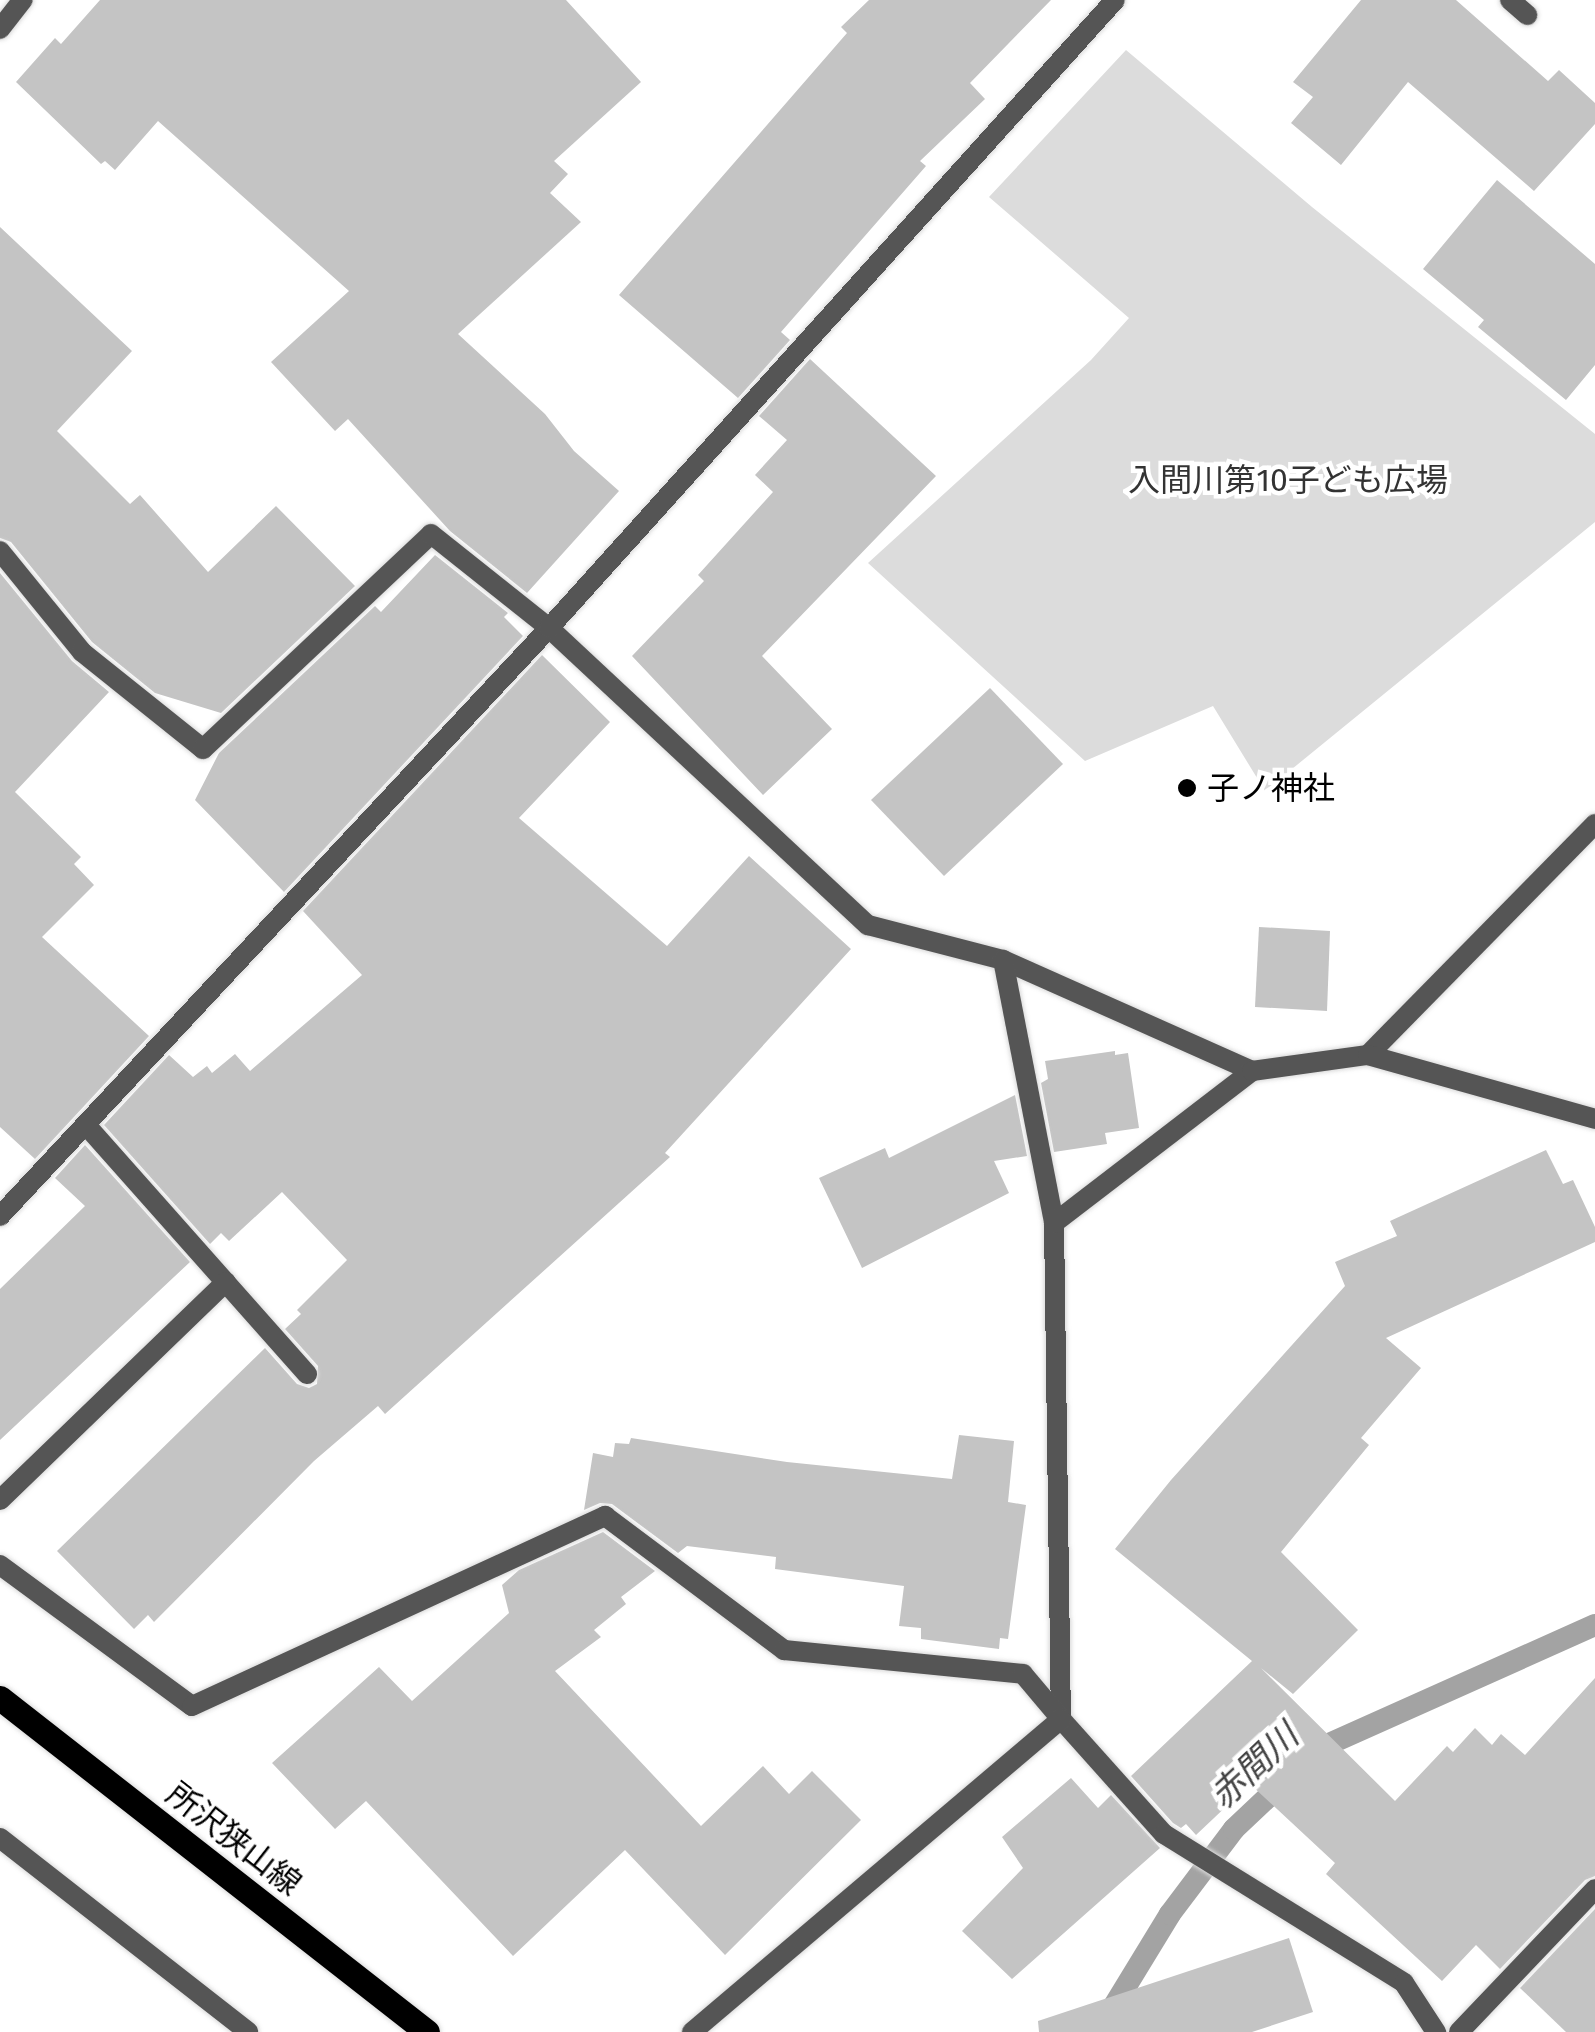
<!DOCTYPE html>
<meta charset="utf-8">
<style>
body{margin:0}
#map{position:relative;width:1595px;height:2032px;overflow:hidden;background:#fff;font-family:"Fira Sans","Noto Sans JP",sans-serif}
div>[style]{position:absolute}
.green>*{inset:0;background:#dcdcdc}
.stream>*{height:22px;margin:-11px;padding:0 11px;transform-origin:11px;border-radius:11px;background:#a3a3a3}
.building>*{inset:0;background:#c4c4c4}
.roads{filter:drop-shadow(0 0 2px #dbdbdb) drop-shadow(0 0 2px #dbdbdb)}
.service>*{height:20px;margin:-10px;padding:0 10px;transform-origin:10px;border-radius:10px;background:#555}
.minor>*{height:20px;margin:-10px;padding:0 10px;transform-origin:10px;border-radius:10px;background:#555}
.tertiary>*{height:20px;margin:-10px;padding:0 10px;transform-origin:10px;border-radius:10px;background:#555}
.primary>*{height:25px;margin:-12.5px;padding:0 12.5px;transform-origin:12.5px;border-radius:12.5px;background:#000}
.dots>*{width:28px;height:28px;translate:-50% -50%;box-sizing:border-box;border:5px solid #fff;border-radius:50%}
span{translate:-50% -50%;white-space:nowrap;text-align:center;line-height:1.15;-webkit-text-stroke:9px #fff;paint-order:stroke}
.park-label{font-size:32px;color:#333}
.poi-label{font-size:32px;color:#000}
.left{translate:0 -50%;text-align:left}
.street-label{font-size:32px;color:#000}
.water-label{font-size:35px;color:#444;font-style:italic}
</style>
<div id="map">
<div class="green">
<div style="clip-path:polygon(1126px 50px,1312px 207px,1595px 434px,1595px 522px,1265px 791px,1213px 706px,1085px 761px,868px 563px,1091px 360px,1129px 318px,989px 197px)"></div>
</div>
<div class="stream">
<div style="left:1309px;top:1758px;width:15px;rotate:-42deg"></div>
<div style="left:1320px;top:1748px;width:301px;rotate:-24.1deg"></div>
<div style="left:1098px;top:2032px;width:138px;rotate:-58.6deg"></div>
<div style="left:1170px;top:1914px;width:106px;rotate:-53deg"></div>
<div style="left:1234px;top:1829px;width:71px;rotate:-43.3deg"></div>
</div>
<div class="building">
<div style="clip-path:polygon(100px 0,566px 0,641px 82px,554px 161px,568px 174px,550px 193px,581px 222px,458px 334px,545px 414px,574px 451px,619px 491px,527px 593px,450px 531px,348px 419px,335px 431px,271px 362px,349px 291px,158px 121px,115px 170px,105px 161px,101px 164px,16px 82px,55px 38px,61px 44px)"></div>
<div style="clip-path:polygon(869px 0,1051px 0,970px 83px,985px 99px,920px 161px,926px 166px,781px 332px,790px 340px,738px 398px,619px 295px,847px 33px,841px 27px)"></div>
<div style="clip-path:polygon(1361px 0,1456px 0,1548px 81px,1559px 70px,1595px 103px,1595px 124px,1534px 191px,1408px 82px,1341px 165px,1291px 123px,1313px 97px,1293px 82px)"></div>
<div style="clip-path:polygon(1497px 180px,1595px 264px,1595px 365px,1566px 400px,1478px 327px,1484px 320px,1423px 269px)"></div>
<div style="clip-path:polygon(0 227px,132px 351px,57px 431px,130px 504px,140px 495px,208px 572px,276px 506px,355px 586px,221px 713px,155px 693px,92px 642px,11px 542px,0 538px)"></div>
<div style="clip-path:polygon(810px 359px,936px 476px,762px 656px,832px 729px,763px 795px,632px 656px,704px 581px,698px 575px,773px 492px,755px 475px,787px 440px,759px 416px)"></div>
<div style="clip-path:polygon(435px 555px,508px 613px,504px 617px,523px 636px,284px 892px,195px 800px,219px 753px,375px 606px,381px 612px)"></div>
<div style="clip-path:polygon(0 573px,72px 661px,109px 692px,15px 792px,81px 857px,74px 864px,94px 885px,42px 937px,149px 1036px,35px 1159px,0 1127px)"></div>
<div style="clip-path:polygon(542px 655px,610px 722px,519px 818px,667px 946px,749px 856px,851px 949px,665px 1153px,670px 1157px,385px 1414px,378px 1406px,314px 1461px,154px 1622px,148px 1615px,134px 1629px,57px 1551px,265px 1348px,297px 1384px,309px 1388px,317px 1384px,318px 1366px,285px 1329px,301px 1314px,297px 1310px,347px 1260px,282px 1192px,229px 1241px,221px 1233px,210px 1244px,104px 1125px,169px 1055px,193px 1077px,207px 1066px,212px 1073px,235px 1054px,250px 1071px,362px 975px,303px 911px)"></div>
<div style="clip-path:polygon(990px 688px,1063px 764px,944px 876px,871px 800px)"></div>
<div style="clip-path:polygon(1259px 927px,1330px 931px,1327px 1011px,1255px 1007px)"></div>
<div style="clip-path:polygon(1115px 1051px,1115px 1055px,1128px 1053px,1139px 1128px,1105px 1133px,1107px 1144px,1054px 1152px,1041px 1083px,1048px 1079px,1045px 1061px)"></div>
<div style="clip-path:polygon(1015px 1095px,1027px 1156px,994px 1161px,1009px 1193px,862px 1268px,819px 1178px,885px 1148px,889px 1158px)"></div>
<div style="clip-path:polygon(85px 1145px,190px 1262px,0 1440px,0 1289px,85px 1206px,55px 1178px)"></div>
<div style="clip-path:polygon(1546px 1150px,1563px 1184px,1573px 1180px,1595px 1227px,1595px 1242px,1386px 1338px,1421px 1368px,1361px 1438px,1369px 1445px,1281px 1552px,1358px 1630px,1293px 1694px,1261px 1668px,1395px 1801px,1447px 1746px,1453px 1752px,1475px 1728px,1492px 1745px,1501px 1734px,1525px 1755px,1595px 1678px,1595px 1876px,1585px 1880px,1500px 1969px,1476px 1945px,1442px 1981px,1326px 1874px,1335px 1863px,1250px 1784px,1196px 1835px,1186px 1824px,1181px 1828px,1173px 1823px,1131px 1776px,1252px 1661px,1115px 1549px,1171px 1480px,1345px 1286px,1335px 1262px,1397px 1236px,1390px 1221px)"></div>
<div style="clip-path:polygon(959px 1435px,1014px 1441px,1008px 1502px,1026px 1505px,1008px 1639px,1000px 1638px,999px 1649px,921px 1639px,921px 1628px,899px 1626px,904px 1586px,775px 1569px,776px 1557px,687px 1546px,678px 1553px,612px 1504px,600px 1503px,584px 1510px,593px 1453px,613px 1457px,615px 1443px,629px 1444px,631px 1438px,787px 1462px,952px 1479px)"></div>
<div style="clip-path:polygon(603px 1532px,655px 1571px,621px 1597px,626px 1604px,594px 1630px,601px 1637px,555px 1671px,701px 1826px,763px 1766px,789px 1794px,812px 1771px,861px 1820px,725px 1955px,625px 1850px,513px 1956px,366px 1801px,335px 1829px,272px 1763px,379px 1667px,412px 1701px,509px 1613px,502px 1585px,519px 1570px)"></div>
<div style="clip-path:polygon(1071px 1778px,1098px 1808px,1111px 1795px,1160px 1848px,1012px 1979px,962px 1931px,1023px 1868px,1002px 1837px)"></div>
<div style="clip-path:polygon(1595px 1909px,1595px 2032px,1566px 2032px,1520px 1988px)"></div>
<div style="clip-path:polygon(1289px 1938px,1313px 2012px,1252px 2032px,1039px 2032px,1038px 2021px)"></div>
</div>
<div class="roads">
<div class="service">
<div style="left:1510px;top:0;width:23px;rotate:41deg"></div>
</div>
<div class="minor">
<div style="left:0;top:551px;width:130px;rotate:50.9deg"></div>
<div style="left:82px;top:652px;width:155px;rotate:38.7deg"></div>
<div style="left:203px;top:749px;width:313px;rotate:-43.3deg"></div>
<div style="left:431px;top:534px;width:151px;rotate:38.5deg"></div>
<div style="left:549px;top:628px;width:436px;rotate:43deg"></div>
<div style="left:868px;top:925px;width:139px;rotate:14.5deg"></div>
<div style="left:1003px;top:960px;width:273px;rotate:24deg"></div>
<div style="left:1003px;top:960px;width:268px;rotate:79deg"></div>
<div style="left:1054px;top:1223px;width:496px;rotate:89.2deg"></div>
<div style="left:1061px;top:1719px;width:154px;rotate:48.2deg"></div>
<div style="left:1164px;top:1834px;width:282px;rotate:31.8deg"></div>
<div style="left:1404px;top:1983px;width:59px;rotate:56.9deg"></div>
<div style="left:1368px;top:1055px;width:324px;rotate:-45.5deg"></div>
<div style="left:86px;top:1125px;width:333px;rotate:48.4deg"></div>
<div style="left:0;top:1216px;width:804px;rotate:-46.96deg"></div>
<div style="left:549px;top:628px;width:845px;rotate:-47.97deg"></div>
<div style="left:1054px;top:1223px;width:250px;rotate:-37.5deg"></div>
<div style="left:1252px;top:1071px;width:117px;rotate:-7.9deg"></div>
<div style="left:1368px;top:1055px;width:236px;rotate:15.7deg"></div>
<div style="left:0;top:1500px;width:314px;rotate:-44deg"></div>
<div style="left:0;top:1565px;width:238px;rotate:36.3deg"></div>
<div style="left:192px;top:1706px;width:455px;rotate:-24.7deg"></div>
<div style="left:605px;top:1516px;width:224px;rotate:36.8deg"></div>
<div style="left:784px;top:1650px;width:240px;rotate:5.7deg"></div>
<div style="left:1023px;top:1674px;width:59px;rotate:49.8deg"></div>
<div style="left:1061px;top:1719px;width:484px;rotate:139.7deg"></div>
<div style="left:0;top:1838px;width:315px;rotate:38deg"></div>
<div style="left:1459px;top:2032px;width:197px;rotate:-46.4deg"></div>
</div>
<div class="tertiary">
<div style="left:0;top:29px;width:37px;rotate:-52deg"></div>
</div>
<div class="primary">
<div style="left:0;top:1698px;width:542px;rotate:38.03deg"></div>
</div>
</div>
<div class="dots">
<div style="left:1187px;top:788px;background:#000"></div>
</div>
<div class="park-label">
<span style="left:1288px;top:480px">入間川第10子ども広場</span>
</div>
<div class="poi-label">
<span class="left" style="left:1207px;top:788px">子ノ神社</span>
</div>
<div class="street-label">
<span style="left:234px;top:1839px;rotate:38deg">所沢狭山線</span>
</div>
<div class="water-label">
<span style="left:1254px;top:1766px;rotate:-43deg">赤間川</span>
</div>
</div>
